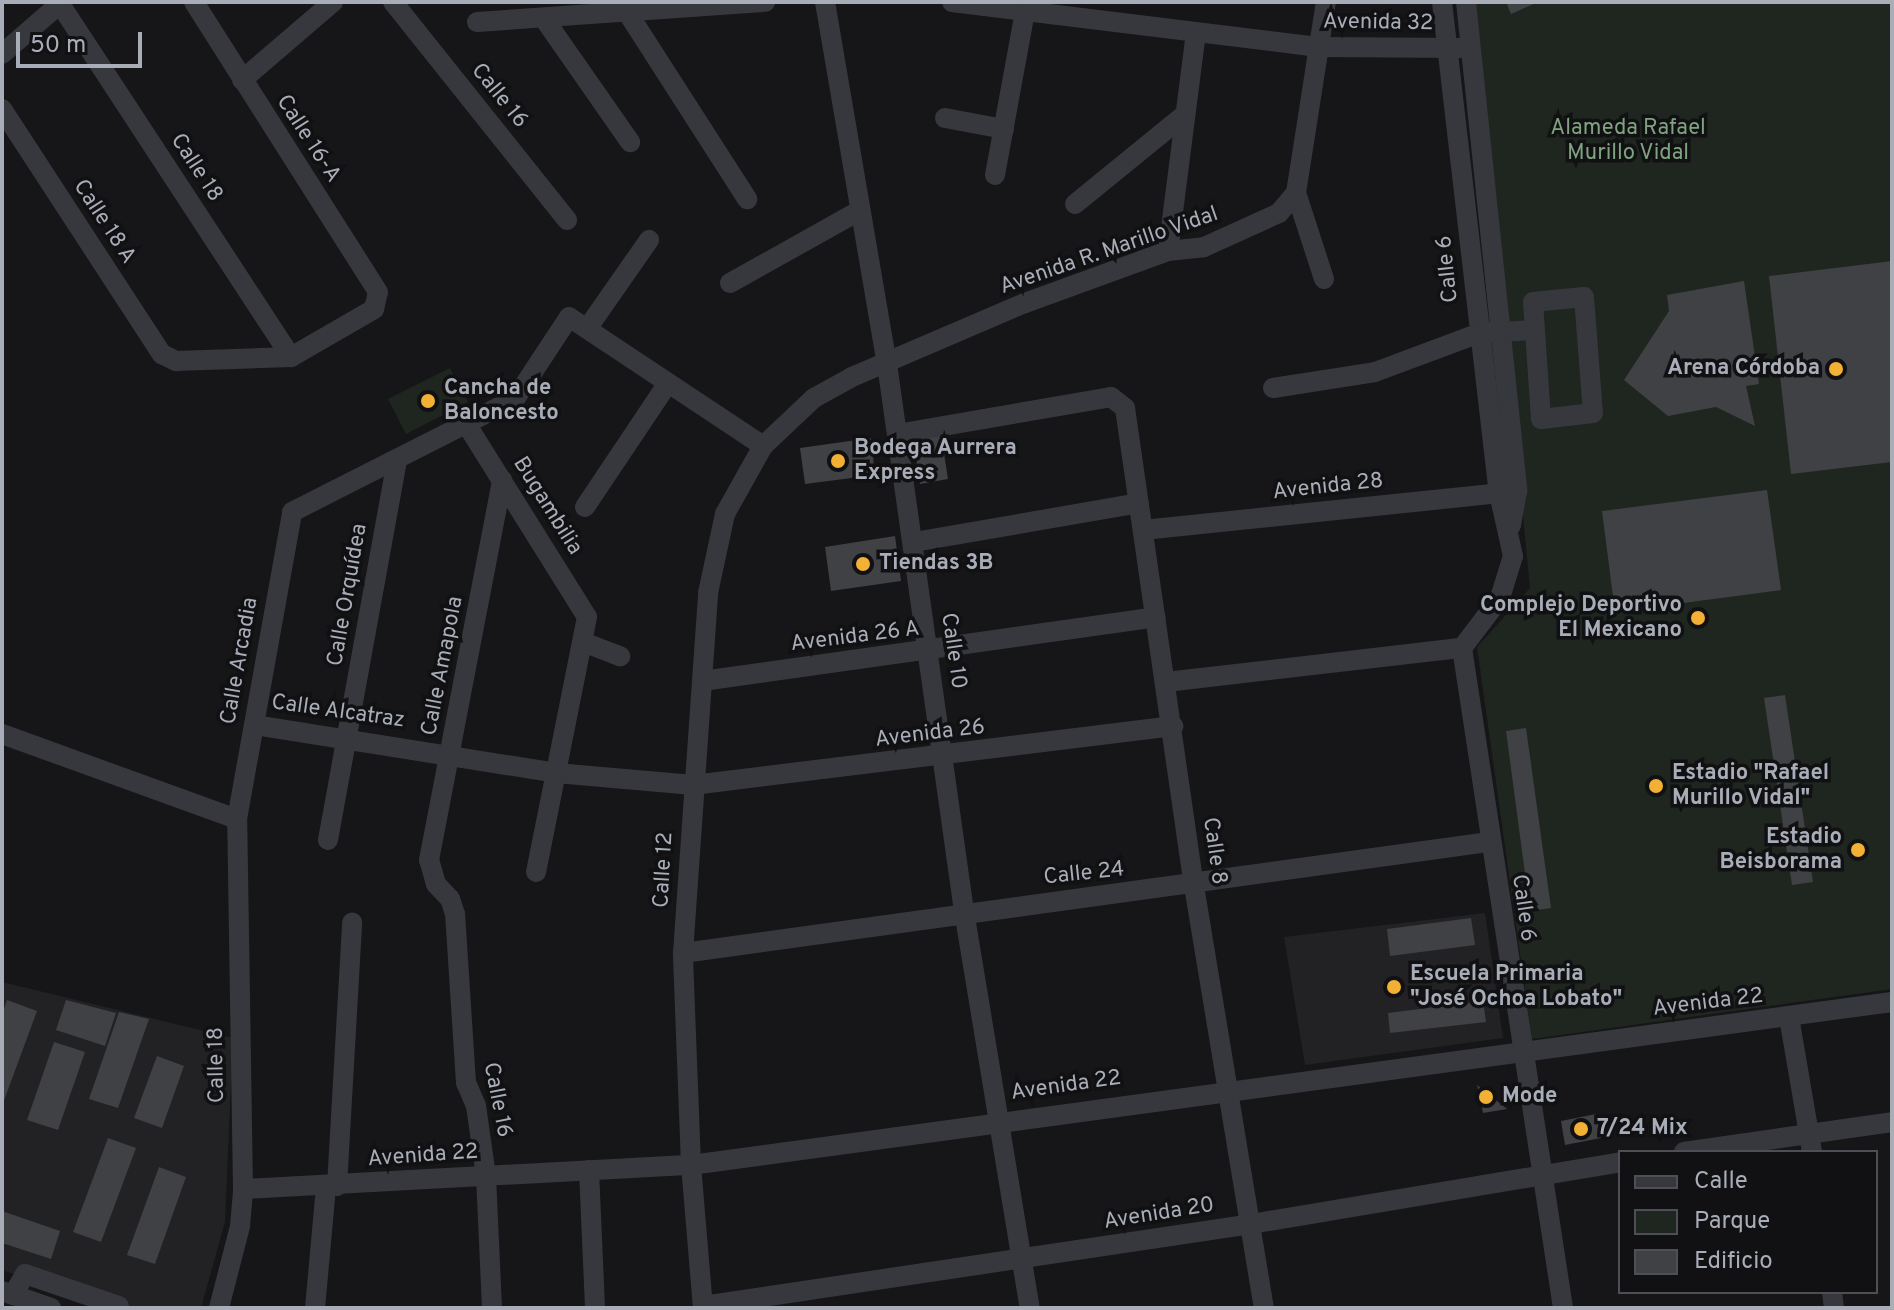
<!DOCTYPE html>
<meta charset="utf-8">
<style>
body{margin:0}
#map{position:relative;width:1894px;height:1310px;overflow:hidden;background:#161618;font-family:Overpass,sans-serif}
div>[style]{position:absolute}
.built>*{inset:0;background:#222225}
.green>*{inset:0;background:#1e261f}
.building>*{inset:0;background:#404145}
.minor>*{height:20px;margin:-10px;padding:0 10px;transform-origin:10px;border-radius:10px;background:#37383d}
.dots>*{width:22px;height:22px;translate:-50% -50%;box-sizing:border-box;border:4px solid #111113;border-radius:50%}
span{translate:-50% -50%;white-space:nowrap;text-align:center;line-height:1.15;-webkit-text-stroke:7px #111113;paint-order:stroke}
.street-label{font-size:22px;color:#a8adb8}
.park-label{font-size:22px;color:#7fa381}
.poi-label{font-size:22px;color:#a8adb8;font-weight:700}
.right{translate:-100% -50%;text-align:right}
.left{translate:0 -50%;text-align:left}
.frame{position:absolute;inset:0;border:4px solid #a8adb8;pointer-events:none}
.legend{position:absolute;left:1618px;top:1150px;width:260px;height:144px;box-sizing:border-box;background:#111113;border:2px solid #4d4f55;margin:0;padding:10px 14px;list-style:none;font-size:24px;color:#a8adb8}
.legend li{display:flex;align-items:center;gap:16px;height:40px}
.legend b{width:40px;border:2px solid #4d4f55}
.scale{position:absolute;left:16px;top:32px;width:126px;height:36px;box-sizing:border-box;border:4px solid #a8adb8;border-top:0;padding-left:10px;font-size:24px;line-height:28px;white-space:nowrap;color:#a8adb8;-webkit-text-stroke:6px #111113;paint-order:stroke}
</style>
<div id="map">
<div class="built">
<div style="clip-path:polygon(1485px 913px,1503px 1038px,1305px 1065px,1284px 937px)"></div>
<div style="clip-path:polygon(2px 982px,233px 1038px,225px 1222px,201px 1308px,116px 1308px,2px 1270px)"></div>
</div>
<div class="green">
<div style="clip-path:polygon(1473px 2px,1892px 2px,1892px 989px,1532px 1039px,1477px 647px,1530px 588px)"></div>
<div style="clip-path:polygon(450px 368px,468px 402px,406px 434px,388px 399px)"></div>
</div>
<div class="building">
<div style="clip-path:polygon(1506px 2px,1538px 2px,1511px 14px)"></div>
<div style="clip-path:polygon(1892px 261px,1892px 462px,1791px 474px,1769px 276px)"></div>
<div style="clip-path:polygon(1744px 281px,1759px 384px,1746px 386px,1755px 426px,1716px 407px,1668px 416px,1624px 380px,1669px 311px,1667px 295px)"></div>
<div style="clip-path:polygon(941px 434px,948px 479px,920px 484px,913px 439px)"></div>
<div style="clip-path:polygon(871px 438px,875px 475px,805px 484px,800px 448px)"></div>
<div style="clip-path:polygon(1767px 490px,1781px 590px,1615px 612px,1602px 511px)"></div>
<div style="clip-path:polygon(895px 536px,901px 581px,831px 591px,825px 547px)"></div>
<div style="clip-path:polygon(1785px 695px,1813px 882px,1792px 885px,1764px 698px)"></div>
<div style="clip-path:polygon(1526px 728px,1551px 908px,1530px 911px,1506px 731px)"></div>
<div style="clip-path:polygon(1471px 918px,1475px 945px,1390px 956px,1387px 929px)"></div>
<div style="clip-path:polygon(7px 1000px,37px 1011px,2px 1106px,2px 1014px)"></div>
<div style="clip-path:polygon(66px 1000px,116px 1013px,105px 1046px,56px 1030px)"></div>
<div style="clip-path:polygon(1483px 1001px,1486px 1022px,1390px 1033px,1388px 1013px)"></div>
<div style="clip-path:polygon(119px 1012px,149px 1019px,118px 1108px,89px 1099px)"></div>
<div style="clip-path:polygon(54px 1042px,85px 1052px,58px 1130px,27px 1120px)"></div>
<div style="clip-path:polygon(157px 1056px,184px 1066px,162px 1128px,134px 1118px)"></div>
<div style="clip-path:polygon(1477px 1085px,1507px 1109px,1483px 1113px)"></div>
<div style="clip-path:polygon(1596px 1114px,1601px 1138px,1565px 1145px,1561px 1121px)"></div>
<div style="clip-path:polygon(108px 1138px,136px 1148px,101px 1242px,73px 1232px)"></div>
<div style="clip-path:polygon(159px 1167px,186px 1177px,155px 1264px,127px 1255px)"></div>
<div style="clip-path:polygon(2px 1211px,60px 1231px,51px 1259px,2px 1243px)"></div>
</div>
<div class="minor">
<div style="left:393px;top:2px;width:279px;rotate:51.4deg"></div>
<div style="left:825px;top:2px;width:367px;rotate:80.3deg"></div>
<div style="left:887px;top:364px;width:552px;rotate:81.99deg"></div>
<div style="left:964px;top:911px;width:402px;rotate:80.6deg"></div>
<div style="left:952px;top:2px;width:369px;rotate:7deg"></div>
<div style="left:1318px;top:47px;width:143px;rotate:0.4deg"></div>
<div style="left:1442px;top:2px;width:494px;rotate:83.4deg"></div>
<div style="left:1499px;top:493px;width:65px;rotate:77.5deg"></div>
<div style="left:1513px;top:556px;width:44px;rotate:107.2deg"></div>
<div style="left:1500px;top:598px;width:63px;rotate:127.2deg"></div>
<div style="left:1462px;top:648px;width:668px;rotate:81.3deg"></div>
<div style="left:1466px;top:2px;width:492px;rotate:84deg"></div>
<div style="left:1517px;top:491px;width:35px;rotate:100deg"></div>
<div style="left:60px;top:4px;width:422px;rotate:56.8deg"></div>
<div style="left:622px;top:4px;width:232px;rotate:57.3deg"></div>
<div style="left:545px;top:20px;width:149px;rotate:55.1deg"></div>
<div style="left:477px;top:22px;width:289px;rotate:-4deg"></div>
<div style="left:2px;top:54px;width:79px;rotate:-40.9deg"></div>
<div style="left:242px;top:80px;width:120px;rotate:-40.6deg"></div>
<div style="left:2px;top:109px;width:293px;rotate:56.9deg"></div>
<div style="left:162px;top:354px;width:16px;rotate:27deg"></div>
<div style="left:176px;top:361px;width:115px;rotate:-2deg"></div>
<div style="left:291px;top:357px;width:96px;rotate:-30deg"></div>
<div style="left:374px;top:309px;width:17px;rotate:-77deg"></div>
<div style="left:378px;top:292px;width:343px;rotate:-122.4deg"></div>
<div style="left:945px;top:118px;width:60px;rotate:10.6deg"></div>
<div style="left:995px;top:175px;width:166px;rotate:-79.6deg"></div>
<div style="left:1075px;top:204px;width:139px;rotate:-39.2deg"></div>
<div style="left:1168px;top:251px;width:220px;rotate:-82.7deg"></div>
<div style="left:1324px;top:279px;width:90px;rotate:-108deg"></div>
<div style="left:1296px;top:193px;width:193px;rotate:-81.1deg"></div>
<div style="left:730px;top:283px;width:145px;rotate:-29.2deg"></div>
<div style="left:1584px;top:297px;width:116px;rotate:85.6deg"></div>
<div style="left:1593px;top:413px;width:52px;rotate:173.4deg"></div>
<div style="left:1541px;top:419px;width:117px;rotate:-93.9deg"></div>
<div style="left:1533px;top:302px;width:51px;rotate:-5.6deg"></div>
<div style="left:589px;top:326px;width:105px;rotate:-55.1deg"></div>
<div style="left:1273px;top:388px;width:103px;rotate:-8.9deg"></div>
<div style="left:1375px;top:372px;width:112px;rotate:-20.4deg"></div>
<div style="left:1480px;top:333px;width:54px;rotate:-3.2deg"></div>
<div style="left:467px;top:425px;width:226px;rotate:58deg"></div>
<div style="left:587px;top:617px;width:260px;rotate:101.3deg"></div>
<div style="left:897px;top:434px;width:217px;rotate:-9.8deg"></div>
<div style="left:1111px;top:397px;width:18px;rotate:38deg"></div>
<div style="left:1125px;top:408px;width:483px;rotate:81.8deg"></div>
<div style="left:1194px;top:886px;width:428px;rotate:80.6deg"></div>
<div style="left:585px;top:507px;width:149px;rotate:-56.2deg"></div>
<div style="left:1143px;top:530px;width:368px;rotate:-5.9deg"></div>
<div style="left:914px;top:542px;width:228px;rotate:-9.8deg"></div>
<div style="left:583px;top:642px;width:40px;rotate:21deg"></div>
<div style="left:702px;top:681px;width:458px;rotate:-8deg"></div>
<div style="left:1166px;top:682px;width:298px;rotate:-6.6deg"></div>
<div style="left:254px;top:725px;width:306px;rotate:9deg"></div>
<div style="left:556px;top:773px;width:138px;rotate:5deg"></div>
<div style="left:693px;top:785px;width:484px;rotate:-7deg"></div>
<div style="left:2px;top:734px;width:250px;rotate:19.9deg"></div>
<div style="left:328px;top:840px;width:384px;rotate:-79.7deg"></div>
<div style="left:683px;top:953px;width:814px;rotate:-7.84deg"></div>
<div style="left:1789px;top:1017px;width:137px;rotate:80.3deg"></div>
<div style="left:1684px;top:1152px;width:210px;rotate:-8.2deg"></div>
<div style="left:589px;top:1170px;width:138px;rotate:87.5deg"></div>
<div style="left:337px;top:1186px;width:264px;rotate:-86.7deg"></div>
<div style="left:243px;top:1189px;width:449px;rotate:-3.1deg"></div>
<div style="left:691px;top:1165px;width:1212px;rotate:-7.73deg"></div>
<div style="left:2px;top:1291px;width:52px;rotate:19.1deg"></div>
<div style="left:1832px;top:1292px;width:16px;rotate:83deg"></div>
<div style="left:13px;top:1295px;width:24px;rotate:-60deg"></div>
<div style="left:25px;top:1274px;width:99px;rotate:18.8deg"></div>
<div style="left:703px;top:1306px;width:554px;rotate:-8.51deg"></div>
<div style="left:1251px;top:1224px;width:374px;rotate:-9.5deg"></div>
<div style="left:219px;top:1308px;width:85px;rotate:-75.6deg"></div>
<div style="left:240px;top:1226px;width:37px;rotate:-85deg"></div>
<div style="left:243px;top:1189px;width:370px;rotate:-90.9deg"></div>
<div style="left:237px;top:819px;width:312px;rotate:-79.8deg"></div>
<div style="left:292px;top:512px;width:250px;rotate:-26.9deg"></div>
<div style="left:515px;top:399px;width:98px;rotate:-56.6deg"></div>
<div style="left:569px;top:317px;width:233px;rotate:33.6deg"></div>
<div style="left:315px;top:1308px;width:121px;rotate:-84.8deg"></div>
<div style="left:492px;top:1308px;width:132px;rotate:-92.6deg"></div>
<div style="left:486px;top:1176px;width:71px;rotate:-98.1deg"></div>
<div style="left:476px;top:1106px;width:25px;rotate:-113deg"></div>
<div style="left:466px;top:1083px;width:169px;rotate:-93.7deg"></div>
<div style="left:455px;top:914px;width:16px;rotate:-108deg"></div>
<div style="left:450px;top:899px;width:21px;rotate:-133deg"></div>
<div style="left:436px;top:884px;width:25px;rotate:-106deg"></div>
<div style="left:429px;top:860px;width:387px;rotate:-79.1deg"></div>
<div style="left:703px;top:1308px;width:144px;rotate:-94.8deg"></div>
<div style="left:691px;top:1165px;width:212px;rotate:-92.2deg"></div>
<div style="left:683px;top:953px;width:361px;rotate:-86deg"></div>
<div style="left:708px;top:593px;width:81px;rotate:-77.9deg"></div>
<div style="left:725px;top:514px;width:78px;rotate:-60.8deg"></div>
<div style="left:763px;top:446px;width:70px;rotate:-43.3deg"></div>
<div style="left:814px;top:398px;width:43px;rotate:-28.9deg"></div>
<div style="left:852px;top:377px;width:188px;rotate:-23.2deg"></div>
<div style="left:1025px;top:303px;width:152px;rotate:-20deg"></div>
<div style="left:1168px;top:251px;width:36px;rotate:-6deg"></div>
<div style="left:1204px;top:247px;width:82px;rotate:-24.4deg"></div>
<div style="left:1279px;top:213px;width:26px;rotate:-50deg"></div>
</div>
<div class="dots">
<div style="left:1836px;top:369px;background:#f2b134"></div>
<div style="left:428px;top:401px;background:#f2b134"></div>
<div style="left:838px;top:461px;background:#f2b134"></div>
<div style="left:863px;top:564px;background:#f2b134"></div>
<div style="left:1698px;top:618px;background:#f2b134"></div>
<div style="left:1656px;top:786px;background:#f2b134"></div>
<div style="left:1858px;top:850px;background:#f2b134"></div>
<div style="left:1394px;top:987px;background:#f2b134"></div>
<div style="left:1486px;top:1097px;background:#f2b134"></div>
<div style="left:1581px;top:1129px;background:#f2b134"></div>
</div>
<div class="street-label">
<span style="left:1378px;top:23px;rotate:1deg">Avenida 32</span>
<span style="left:499px;top:96px;rotate:51deg">Calle 16</span>
<span style="left:308px;top:139px;rotate:57deg">Calle 16-A</span>
<span style="left:196px;top:168px;rotate:57deg">Calle 18</span>
<span style="left:104px;top:222px;rotate:57deg">Calle 18 A</span>
<span style="left:1109px;top:251px;rotate:-19deg">Avenida R. Marillo Vidal</span>
<span style="left:1448px;top:269px;rotate:-96deg">Calle 6</span>
<span style="left:1328px;top:487px;rotate:-6deg">Avenida 28</span>
<span style="left:547px;top:506px;rotate:58deg">Bugambilia</span>
<span style="left:348px;top:595px;rotate:-80deg">Calle Orquídea</span>
<span style="left:855px;top:637px;rotate:-7deg">Avenida 26 A</span>
<span style="left:953px;top:651px;rotate:82deg">Calle 10</span>
<span style="left:240px;top:661px;rotate:-80deg">Calle Arcadia</span>
<span style="left:443px;top:666px;rotate:-79deg">Calle Amapola</span>
<span style="left:338px;top:712px;rotate:8deg">Calle Alcatraz</span>
<span style="left:930px;top:734px;rotate:-7deg">Avenida 26</span>
<span style="left:1214px;top:851px;rotate:82deg">Calle 8</span>
<span style="left:664px;top:870px;rotate:-87deg">Calle 12</span>
<span style="left:1084px;top:874px;rotate:-6deg">Calle 24</span>
<span style="left:1523px;top:908px;rotate:82deg">Calle 6</span>
<span style="left:1708px;top:1003px;rotate:-7deg">Avenida 22</span>
<span style="left:217px;top:1065px;rotate:-91deg">Calle 18</span>
<span style="left:1066px;top:1086px;rotate:-8deg">Avenida 22</span>
<span style="left:497px;top:1100px;rotate:79deg">Calle 16</span>
<span style="left:423px;top:1156px;rotate:-4deg">Avenida 22</span>
<span style="left:1159px;top:1214px;rotate:-9deg">Avenida 20</span>
</div>
<div class="park-label">
<span style="left:1628px;top:141px">Alameda Rafael<br>Murillo Vidal</span>
</div>
<div class="poi-label">
<span class="right" style="left:1820px;top:369px">Arena Córdoba</span>
<span class="left" style="left:444px;top:401px">Cancha de<br>Baloncesto</span>
<span class="left" style="left:854px;top:461px">Bodega Aurrera<br>Express</span>
<span class="left" style="left:879px;top:564px">Tiendas 3B</span>
<span class="right" style="left:1682px;top:618px">Complejo Deportivo<br>El Mexicano</span>
<span class="left" style="left:1672px;top:786px">Estadio "Rafael<br>Murillo Vidal"</span>
<span class="right" style="left:1842px;top:850px">Estadio<br>Beisborama</span>
<span class="left" style="left:1410px;top:987px">Escuela Primaria<br>"José Ochoa Lobato"</span>
<span class="left" style="left:1502px;top:1097px">Mode</span>
<span class="left" style="left:1597px;top:1129px">7/24 Mix</span>
</div>
<div class="frame"></div>
<ul class="legend">
<li><b style="height:10px;background:#37383d"></b>Calle</li>
<li><b style="height:22px;background:#1e261f"></b>Parque</li>
<li><b style="height:22px;background:#404145"></b>Edificio</li>
</ul>
<div class="scale">50 m</div>
</div>
